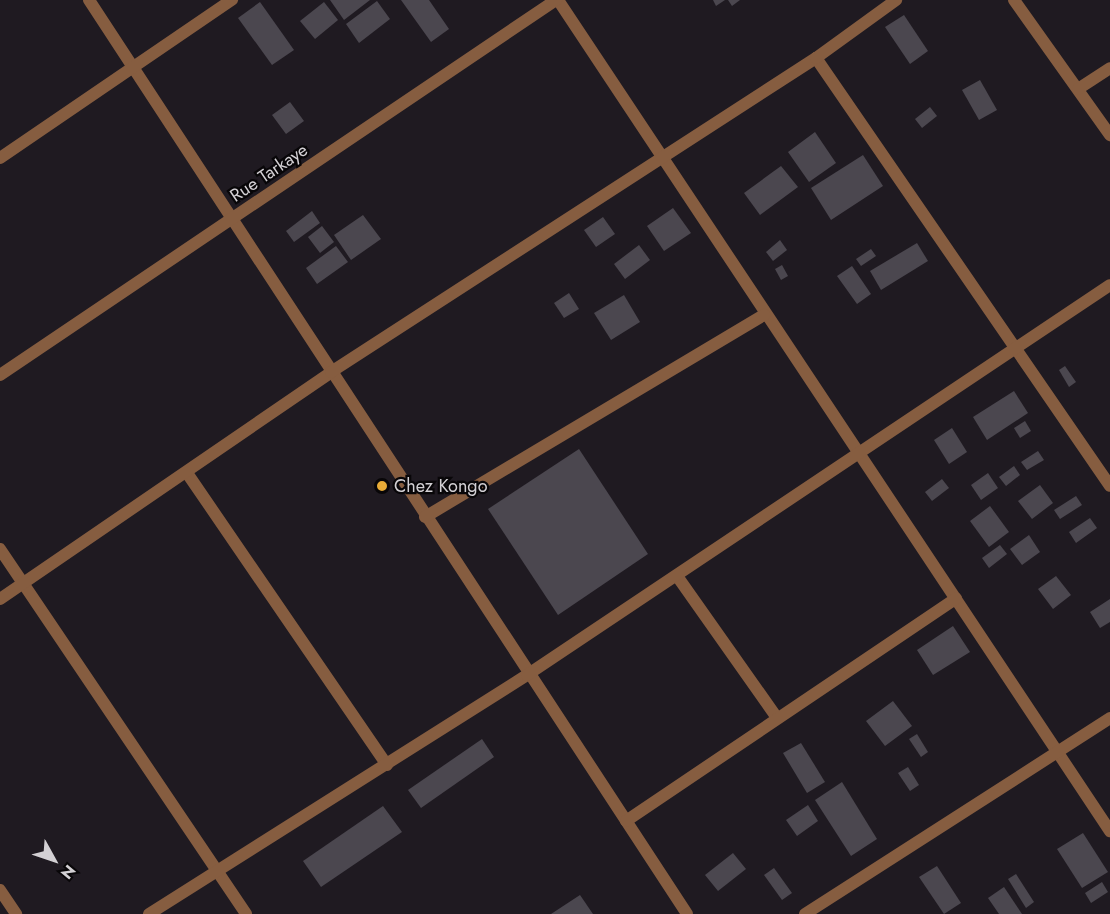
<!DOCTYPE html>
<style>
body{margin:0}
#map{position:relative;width:1110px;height:914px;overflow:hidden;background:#1f1a21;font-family:Jost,sans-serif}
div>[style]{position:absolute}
.building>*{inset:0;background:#4b474f}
.street>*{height:12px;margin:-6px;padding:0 6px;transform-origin:6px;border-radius:6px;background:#865d40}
.dots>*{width:16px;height:16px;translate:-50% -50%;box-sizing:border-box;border:3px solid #080608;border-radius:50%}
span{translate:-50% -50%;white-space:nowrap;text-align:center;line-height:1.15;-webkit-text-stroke:4.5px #080608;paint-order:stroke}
.street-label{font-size:18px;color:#d3d0d4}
.poi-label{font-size:18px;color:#d3d0d4}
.left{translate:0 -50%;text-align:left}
.north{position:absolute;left:24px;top:830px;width:60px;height:60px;-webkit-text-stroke:4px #080608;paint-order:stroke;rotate:130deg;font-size:16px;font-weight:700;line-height:24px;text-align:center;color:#d3d0d4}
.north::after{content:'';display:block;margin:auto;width:21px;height:27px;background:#d3d0d4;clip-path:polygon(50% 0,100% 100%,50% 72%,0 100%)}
</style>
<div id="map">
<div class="building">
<div style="clip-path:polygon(330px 0,370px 0,344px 20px)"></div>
<div style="clip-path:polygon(401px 0,429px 0,449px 29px,431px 42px)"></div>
<div style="clip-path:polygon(713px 0,725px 0,716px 6px)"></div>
<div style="clip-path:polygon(728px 0,740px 0,732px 6px)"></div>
<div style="clip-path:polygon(377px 1px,390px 19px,359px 43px,346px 24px)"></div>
<div style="clip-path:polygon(260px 2px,294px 50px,272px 65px,238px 18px)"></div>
<div style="clip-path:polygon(324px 2px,338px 20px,315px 39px,300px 21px)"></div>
<div style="clip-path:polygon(904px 15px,928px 51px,910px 64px,885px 27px)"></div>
<div style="clip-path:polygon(980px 80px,997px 110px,979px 120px,962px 90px)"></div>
<div style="clip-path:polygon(290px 102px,304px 121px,286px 134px,272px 115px)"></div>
<div style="clip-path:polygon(930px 107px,937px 116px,922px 128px,915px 119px)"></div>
<div style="clip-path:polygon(815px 132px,836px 163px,809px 182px,788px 152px)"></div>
<div style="clip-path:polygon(863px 155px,883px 186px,831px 220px,811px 188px)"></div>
<div style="clip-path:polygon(781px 166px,798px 187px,760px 215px,744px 193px)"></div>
<div style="clip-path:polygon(673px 208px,691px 233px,664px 251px,647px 226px)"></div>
<div style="clip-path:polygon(312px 211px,320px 223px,294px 242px,286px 231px)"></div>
<div style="clip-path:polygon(363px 215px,381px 239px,351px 260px,334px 235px)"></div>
<div style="clip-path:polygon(603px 217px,615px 234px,596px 247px,584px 230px)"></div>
<div style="clip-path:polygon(322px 226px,334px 242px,320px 253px,308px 237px)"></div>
<div style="clip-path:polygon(780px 240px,787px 250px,773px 261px,766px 252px)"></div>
<div style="clip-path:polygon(917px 243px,928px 261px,881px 290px,870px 271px)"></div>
<div style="clip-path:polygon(639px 245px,650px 260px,625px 279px,614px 264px)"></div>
<div style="clip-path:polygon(336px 246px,348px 262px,317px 284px,306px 268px)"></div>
<div style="clip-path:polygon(871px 249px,876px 256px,861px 266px,856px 259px)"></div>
<div style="clip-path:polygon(782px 265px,788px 276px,781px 280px,775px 269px)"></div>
<div style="clip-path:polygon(852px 266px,871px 294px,857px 304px,837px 276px)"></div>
<div style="clip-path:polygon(569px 293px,579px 309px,564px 318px,554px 303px)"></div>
<div style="clip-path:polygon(624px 295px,640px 322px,611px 340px,594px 313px)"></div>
<div style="clip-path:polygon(1065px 366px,1076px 382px,1069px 387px,1059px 370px)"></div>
<div style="clip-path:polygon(1014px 391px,1028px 413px,987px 440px,973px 417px)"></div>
<div style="clip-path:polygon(1025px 421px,1031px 431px,1020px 438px,1014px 428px)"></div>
<div style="clip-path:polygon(952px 428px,967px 452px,949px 464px,934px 440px)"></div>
<div style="clip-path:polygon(579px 449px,648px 554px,558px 615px,488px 509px)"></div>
<div style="clip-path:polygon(1038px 451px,1044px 460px,1027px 470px,1021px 462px)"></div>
<div style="clip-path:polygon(1014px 466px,1020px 475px,1006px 486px,999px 477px)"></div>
<div style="clip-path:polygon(988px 473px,998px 488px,981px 500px,971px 485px)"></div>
<div style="clip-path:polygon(942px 479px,949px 488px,932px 501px,925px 492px)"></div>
<div style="clip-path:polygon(1040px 485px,1053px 503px,1032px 519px,1018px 501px)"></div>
<div style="clip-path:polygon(1076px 496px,1082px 505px,1060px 519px,1054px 510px)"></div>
<div style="clip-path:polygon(990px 506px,1009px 532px,989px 547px,970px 521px)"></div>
<div style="clip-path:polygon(1090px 518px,1097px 528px,1076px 543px,1069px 532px)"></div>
<div style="clip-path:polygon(1029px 535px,1040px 552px,1022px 565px,1010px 549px)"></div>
<div style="clip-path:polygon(1000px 545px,1007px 554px,989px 568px,982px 558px)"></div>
<div style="clip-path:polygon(1056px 576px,1071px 595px,1053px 609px,1038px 589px)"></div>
<div style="clip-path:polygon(1110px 599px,1110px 622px,1100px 628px,1090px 612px)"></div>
<div style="clip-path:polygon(953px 626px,970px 652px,933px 675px,917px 650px)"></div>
<div style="clip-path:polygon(893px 701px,912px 726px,885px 746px,866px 721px)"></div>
<div style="clip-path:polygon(917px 734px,928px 752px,921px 757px,909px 739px)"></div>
<div style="clip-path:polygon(482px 739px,494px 757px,421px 808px,408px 790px)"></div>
<div style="clip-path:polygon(801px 743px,825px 782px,807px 793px,783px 753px)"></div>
<div style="clip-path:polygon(908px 767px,919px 785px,910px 791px,898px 773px)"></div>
<div style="clip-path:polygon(842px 782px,877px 839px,851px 856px,815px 800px)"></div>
<div style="clip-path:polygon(808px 805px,818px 821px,797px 836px,786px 820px)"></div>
<div style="clip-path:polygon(383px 806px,402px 832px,321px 887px,303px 861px)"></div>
<div style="clip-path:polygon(1083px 833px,1108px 872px,1082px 888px,1057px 849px)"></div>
<div style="clip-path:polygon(733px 853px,746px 869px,718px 891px,705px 875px)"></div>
<div style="clip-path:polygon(937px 866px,961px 903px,944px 914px,919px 877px)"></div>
<div style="clip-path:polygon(774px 868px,792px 893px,782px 900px,764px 875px)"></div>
<div style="clip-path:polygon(1016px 874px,1034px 902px,1026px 908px,1008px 879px)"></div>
<div style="clip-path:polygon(1102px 882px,1108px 892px,1091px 903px,1085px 893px)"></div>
<div style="clip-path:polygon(1004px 887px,1022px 914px,999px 914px,988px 898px)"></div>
<div style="clip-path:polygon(580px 895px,593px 914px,551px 914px)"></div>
</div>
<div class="street">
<div style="left:89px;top:0;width:1092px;rotate:56.8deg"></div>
<div style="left:558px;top:0;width:998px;rotate:56.41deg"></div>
<div style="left:1014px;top:0;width:166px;rotate:54.6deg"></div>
<div style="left:816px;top:58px;width:519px;rotate:55.51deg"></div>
<div style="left:1078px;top:89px;width:38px;rotate:-33deg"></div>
<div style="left:0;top:158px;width:281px;rotate:-34.3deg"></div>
<div style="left:0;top:375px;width:671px;rotate:-34deg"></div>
<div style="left:187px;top:473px;width:354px;rotate:55.6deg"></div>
<div style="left:425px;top:517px;width:395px;rotate:-30.8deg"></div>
<div style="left:0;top:549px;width:440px;rotate:56deg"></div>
<div style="left:677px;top:576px;width:174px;rotate:54.8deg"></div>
<div style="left:0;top:599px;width:401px;rotate:-34.4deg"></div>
<div style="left:331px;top:372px;width:578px;rotate:-32.92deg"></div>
<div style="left:816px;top:58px;width:99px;rotate:-35.9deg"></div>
<div style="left:626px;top:821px;width:398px;rotate:-34deg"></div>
<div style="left:0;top:890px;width:29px;rotate:56deg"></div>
<div style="left:149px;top:914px;width:447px;rotate:-32.3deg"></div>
<div style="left:527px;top:675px;width:701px;rotate:-33.78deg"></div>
<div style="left:805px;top:914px;width:363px;rotate:-32.7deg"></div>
</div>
<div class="dots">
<div style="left:382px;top:486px;background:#e8ab37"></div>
</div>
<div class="street-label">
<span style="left:269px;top:173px;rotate:-34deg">Rue Tarkaye</span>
</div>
<div class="poi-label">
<span class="left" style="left:394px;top:486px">Chez Kongo</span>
</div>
<div class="north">N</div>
</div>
